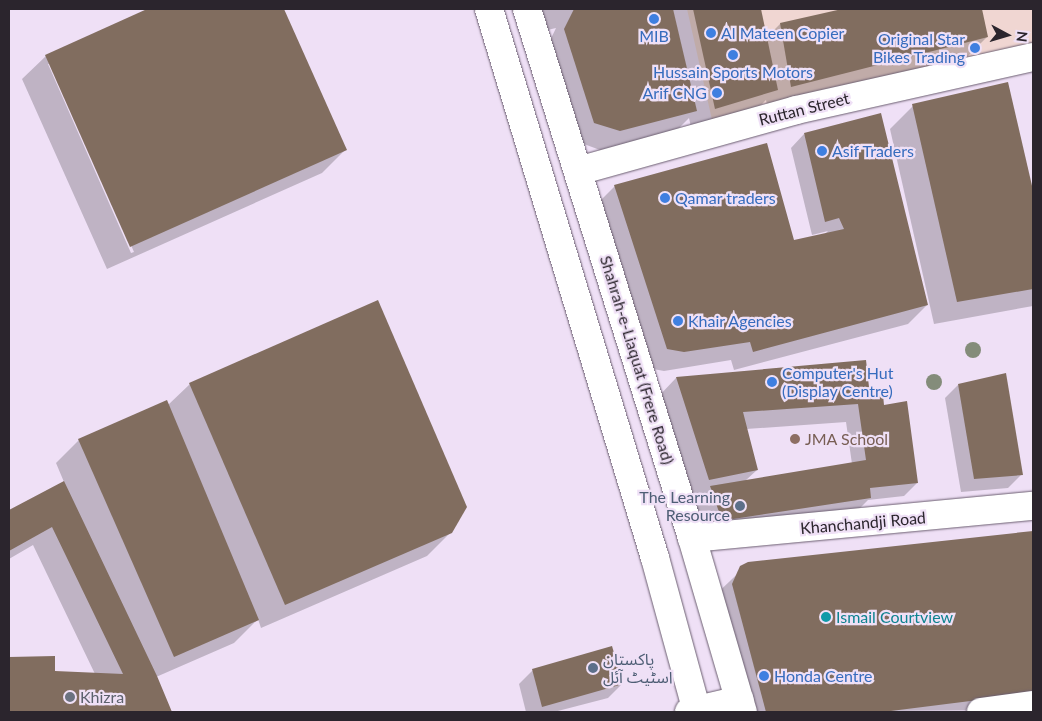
<!DOCTYPE html>
<meta charset="utf-8">
<style>
body{margin:0}
#map{position:relative;width:1042px;height:721px;overflow:hidden;background:#efe0f6;font-family:Lato,"Noto Sans Arabic",sans-serif}
div>[style]{position:absolute}
.commercial>*{inset:0;background:#f0d6d2}
.shadow>*{inset:0;background:#0003}
.building>*{inset:0;background:#816d5f}
.roads{filter:drop-shadow(0 0 1px #6b5e70) drop-shadow(0 0 1px #6b5e70)}
.minor>*{height:28px;margin:-14px;padding:0 14px;transform-origin:14px;border-radius:14px;background:#fff}
.tertiary>*{height:28px;margin:-14px;padding:0 14px;transform-origin:14px;border-radius:14px;background:#fff}
.primary>*{height:28px;margin:-14px;padding:0 14px;transform-origin:14px;border-radius:14px;background:#fff}
.trees>*{width:16px;height:16px;margin:-8px;border-radius:50%;background:#848c7a}
.dots>*{width:14px;height:14px;translate:-50% -50%;box-sizing:border-box;border:2px solid #efe0f6;border-radius:50%}
span{translate:-50% -50%;white-space:nowrap;text-align:center;line-height:1.15;-webkit-text-stroke:4.5px #efe0f6;paint-order:stroke}
.shop-label{font-size:16px;color:#366cbe}
.left{translate:0 -50%;text-align:left}
.right{translate:-100% -50%;text-align:right}
.street-label{font-size:16px;color:#2b252d}
.education-label{font-size:16px;color:#785e54}
.service-label{font-size:16px;color:#4e5e75}
.culture-label{font-size:16px;color:#0d838f}
.worship-label{font-size:16px;color:#5b616d}
.frame{position:absolute;inset:0;border:10px solid #2b252d;pointer-events:none}
.north{position:absolute;left:982px;top:10px;width:50px;height:50px;-webkit-text-stroke:4px #efe0f6;paint-order:stroke;rotate:96deg;font-size:14px;font-weight:700;line-height:20px;text-align:center;color:#2b252d}
.north::after{content:'';display:block;margin:auto;width:18px;height:22px;background:#2b252d;clip-path:polygon(50% 0,100% 100%,50% 72%,0 100%)}
</style>
<div id="map">
<div class="commercial">
<div style="clip-path:polygon(687px 9px,1033px 9px,1033px 57px,715px 133px)"></div>
</div>
<div class="shadow">
<div style="clip-path:polygon(evenodd,151px 9px,283px 9px,345px 150px,322px 173px,107px 269px,22px 79px,46px 56px,151px 9px,48px 64px,51px 64px,134px 252px,131px 253px,48px 64px)"></div>
<div style="clip-path:polygon(527px 9px,760px 9px,766px 38px,780px 24px,847px 9px,981px 9px,987px 37px,964px 60px,768px 110px,766px 100px,753px 113px,692px 132px,689px 118px,677px 130px,600px 150px,576px 141px,546px 49px,556px 28px,535px 33px)"></div>
<div style="clip-path:polygon(1007px 84px,1033px 195px,1033px 306px,934px 324px,890px 129px,913px 106px)"></div>
<div style="clip-path:polygon(804px 134px,927px 305px,908px 324px,734px 370px,731px 360px,664px 371px,648px 368px,596px 205px,615px 186px,793px 242px,824px 235px,828px 231px,812px 235px,791px 148px)"></div>
<div style="clip-path:polygon(evenodd,676px 378px,869px 398px,883px 406px,917px 483px,904px 496px,868px 500px,851px 517px,701px 531px,692px 506px,702px 496px,690px 499px,658px 397px,676px 378px,846px 422px,852px 464px,745px 481px,757px 470px,746px 429px,846px 422px)"></div>
<div style="clip-path:polygon(190px 384px,451px 532px,427px 556px,261px 628px,258px 619px,234px 643px,156px 677px,170px 712px,9px 712px,9px 658px,54px 658px,54px 672px,95px 674px,33px 545px,9px 559px,9px 512px,64px 482px,56px 463px,79px 440px,168px 405px)"></div>
<div style="clip-path:polygon(958px 385px,1022px 474px,1008px 488px,961px 492px,945px 398px)"></div>
<div style="clip-path:polygon(1033px 532px,1033px 710px,737px 712px,712px 598px,749px 563px)"></div>
<div style="clip-path:polygon(611px 647px,622px 684px,608px 698px,554px 712px,526px 712px,519px 684px,532px 671px)"></div>
</div>
<div class="building">
<div style="clip-path:polygon(147px 9px,284px 9px,347px 150px,130px 247px,45px 55px)"></div>
<div style="clip-path:polygon(574px 9px,673px 9px,697px 111px,620px 131px,594px 123px,564px 29px)"></div>
<div style="clip-path:polygon(693px 9px,761px 9px,778px 90px,715px 109px)"></div>
<div style="clip-path:polygon(842px 9px,982px 9px,988px 37px,791px 87px,780px 23px)"></div>
<div style="clip-path:polygon(1008px 82px,1033px 190px,1033px 289px,957px 302px,912px 104px)"></div>
<div style="clip-path:polygon(881px 113px,928px 305px,753px 352px,750px 342px,684px 352px,667px 349px,614px 185px,767px 143px,794px 240px,844px 229px,839px 218px,825px 222px,804px 133px)"></div>
<div style="clip-path:polygon(378px 300px,467px 507px,452px 533px,285px 605px,189px 383px)"></div>
<div style="clip-path:polygon(866px 360px,870px 396px,883px 395px,884px 405px,907px 401px,918px 483px,870px 488px,871px 498px,733px 519px,719px 512px,710px 486px,866px 460px,858px 404px,743px 412px,758px 470px,709px 480px,676px 377px)"></div>
<div style="clip-path:polygon(1006px 373px,1023px 475px,974px 479px,958px 384px)"></div>
<div style="clip-path:polygon(167px 400px,259px 620px,174px 657px,78px 439px)"></div>
<div style="clip-path:polygon(64px 481px,157px 676px,172px 712px,9px 712px,9px 657px,55px 656px,55px 671px,123px 674px,52px 527px,9px 551px,9px 510px)"></div>
<div style="clip-path:polygon(1033px 531px,1033px 693px,883px 712px,766px 712px,732px 584px,740px 566px,748px 562px)"></div>
<div style="clip-path:polygon(612px 646px,623px 684px,542px 707px,532px 669px)"></div>
</div>
<div class="roads">
<div class="minor">
<div style="left:578px;top:171px;width:226px;rotate:-15.6deg"></div>
<div style="left:796px;top:110px;width:243px;rotate:-12.6deg"></div>
<div style="left:692px;top:538px;width:342px;rotate:-5.4deg"></div>
<div style="left:981px;top:712px;width:52px;rotate:-7.7deg"></div>
</div>
<div class="tertiary">
<div style="left:689px;top:712px;width:52px;rotate:-13.2deg"></div>
</div>
<div class="primary">
<div style="left:489px;top:9px;width:574px;rotate:73.18deg"></div>
<div style="left:655px;top:558px;width:160px;rotate:74.7deg"></div>
<div style="left:527px;top:9px;width:554px;rotate:72.68deg"></div>
<div style="left:692px;top:538px;width:181px;rotate:73.7deg"></div>
</div>
</div>
<div class="trees">
<div style="left:973px;top:350px"></div>
<div style="left:934px;top:382px"></div>
</div>
<div class="dots">
<div style="left:654px;top:19px;background:#3f7fe0"></div>
<div style="left:711px;top:33px;background:#3f7fe0"></div>
<div style="left:975px;top:48px;background:#3f7fe0"></div>
<div style="left:733px;top:55px;background:#3f7fe0"></div>
<div style="left:717px;top:93px;background:#3f7fe0"></div>
<div style="left:822px;top:151px;background:#3f7fe0"></div>
<div style="left:665px;top:198px;background:#3f7fe0"></div>
<div style="left:678px;top:321px;background:#3f7fe0"></div>
<div style="left:772px;top:382px;background:#3f7fe0"></div>
<div style="left:795px;top:439px;background:#8d6e63"></div>
<div style="left:740px;top:506px;background:#5c6f8a"></div>
<div style="left:826px;top:617px;background:#0f9aa8"></div>
<div style="left:593px;top:668px;background:#5c6f8a"></div>
<div style="left:764px;top:676px;background:#3f7fe0"></div>
<div style="left:70px;top:697px;background:#6b7280"></div>
</div>
<div class="shop-label">
<span class="left" style="left:721px;top:33px">Al Mateen Copier</span>
<span style="left:654px;top:36px">MIB</span>
<span class="right" style="left:965px;top:48px">Original Star<br>Bikes Trading</span>
<span style="left:733px;top:72px">Hussain Sports Motors</span>
<span class="right" style="left:707px;top:93px">Arif CNG</span>
<span class="left" style="left:832px;top:151px">Asif Traders</span>
<span class="left" style="left:675px;top:198px">Qamar traders</span>
<span class="left" style="left:688px;top:321px">Khair Agencies</span>
<span class="left" style="left:782px;top:382px">Computer's Hut<br>(Display Centre)</span>
<span class="left" style="left:774px;top:676px">Honda Centre</span>
</div>
<div class="street-label">
<span style="left:804px;top:109px;rotate:-14deg">Ruttan Street</span>
<span style="left:637px;top:360px;rotate:73deg">Shahrah-e-Liaquat (Frere Road)</span>
<span style="left:863px;top:523px;rotate:-5deg">Khanchandji Road</span>
</div>
<div class="education-label">
<span class="left" style="left:805px;top:439px">JMA School</span>
</div>
<div class="service-label">
<span class="right" style="left:730px;top:506px">The Learning<br>Resource</span>
<span class="left" style="left:603px;top:668px">پاکستان<br>اسٹیٹ آئل</span>
</div>
<div class="culture-label">
<span class="left" style="left:836px;top:617px">Ismail Courtview</span>
</div>
<div class="worship-label">
<span class="left" style="left:80px;top:697px">Khizra</span>
</div>
<div class="frame"></div>
<div class="north">N</div>
</div>
